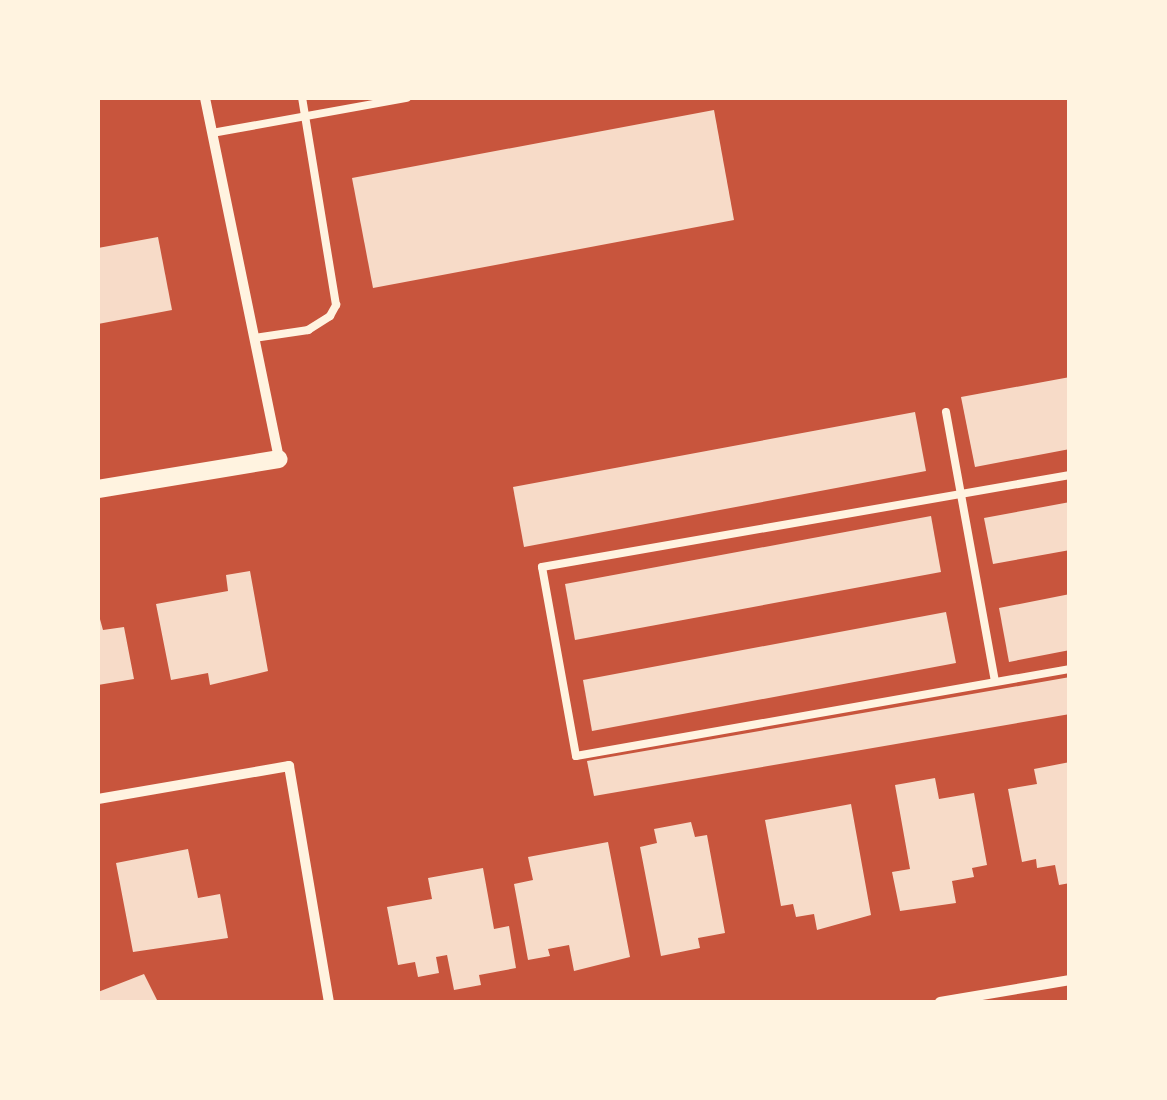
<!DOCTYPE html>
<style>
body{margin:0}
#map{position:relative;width:1167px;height:1100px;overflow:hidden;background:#c8553d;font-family:Helvetica,sans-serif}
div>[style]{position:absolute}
.building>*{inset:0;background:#f7dbc8}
.service>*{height:8px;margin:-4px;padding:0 4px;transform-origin:4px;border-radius:4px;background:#fff3e0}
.minor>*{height:10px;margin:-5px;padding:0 5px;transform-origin:5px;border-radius:5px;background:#fff3e0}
.tertiary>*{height:18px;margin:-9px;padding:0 9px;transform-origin:9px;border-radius:9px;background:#fff3e0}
span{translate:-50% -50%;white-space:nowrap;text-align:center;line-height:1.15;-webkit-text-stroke:10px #fff3e0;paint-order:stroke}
.frame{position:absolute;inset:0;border:100px solid #fff3e0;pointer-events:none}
</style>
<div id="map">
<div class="building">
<div style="clip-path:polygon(714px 110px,734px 220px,373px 288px,352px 178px)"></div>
<div style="clip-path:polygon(158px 237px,172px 310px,98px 324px,98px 248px)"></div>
<div style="clip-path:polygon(1070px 377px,1070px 449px,975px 467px,961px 397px)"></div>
<div style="clip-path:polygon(915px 412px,926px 471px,524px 547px,513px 487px)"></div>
<div style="clip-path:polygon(1070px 502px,1070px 550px,993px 564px,984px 518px)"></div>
<div style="clip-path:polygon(931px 516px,941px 572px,575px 640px,565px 584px)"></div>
<div style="clip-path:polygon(250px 571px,268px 671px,210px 685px,208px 673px,171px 680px,156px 604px,228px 591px,226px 575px)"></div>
<div style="clip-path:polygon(1070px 594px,1070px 650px,1009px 662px,999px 608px)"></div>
<div style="clip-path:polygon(98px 612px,103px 630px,124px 627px,134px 679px,98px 685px)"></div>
<div style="clip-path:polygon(946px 612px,956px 663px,592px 731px,583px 680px)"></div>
<div style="clip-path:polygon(1070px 677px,1070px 714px,594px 796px,587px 761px)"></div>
<div style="clip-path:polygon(1070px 762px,1070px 883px,1059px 885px,1055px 865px,1037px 868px,1036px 859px,1022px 862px,1008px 789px,1037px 784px,1034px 769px)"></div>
<div style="clip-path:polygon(935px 778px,939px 799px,974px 793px,987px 865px,972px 868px,974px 877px,952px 881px,956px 903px,900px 911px,892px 872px,910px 869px,895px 785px)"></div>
<div style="clip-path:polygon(851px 804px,871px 915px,817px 930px,814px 914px,796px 917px,793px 904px,781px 906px,765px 820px)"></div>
<div style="clip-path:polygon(691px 822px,695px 837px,707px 835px,725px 933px,698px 938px,700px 948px,661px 956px,640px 847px,657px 843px,654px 829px)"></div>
<div style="clip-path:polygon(608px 842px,630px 957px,574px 971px,569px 945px,548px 949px,550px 956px,528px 960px,514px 884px,533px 880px,528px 857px)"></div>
<div style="clip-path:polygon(188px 849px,198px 898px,220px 894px,228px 938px,133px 952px,116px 863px)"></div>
<div style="clip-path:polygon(483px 868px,494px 929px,509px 926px,516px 968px,479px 975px,481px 985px,454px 990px,447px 955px,436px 957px,439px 973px,418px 977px,415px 962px,398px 965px,387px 907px,432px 899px,428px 878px)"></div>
<div style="clip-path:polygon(144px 974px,158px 1002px,98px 1002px,98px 992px)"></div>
</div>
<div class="service">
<div style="left:212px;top:133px;width:198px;rotate:-10.2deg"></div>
<div style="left:254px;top:338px;width:55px;rotate:-8.4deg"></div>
<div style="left:308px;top:330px;width:26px;rotate:-32deg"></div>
<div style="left:330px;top:316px;width:13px;rotate:-61deg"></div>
<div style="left:336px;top:305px;width:210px;rotate:-99.3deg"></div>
<div style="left:946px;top:412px;width:274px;rotate:79.7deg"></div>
<div style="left:1070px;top:475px;width:536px;rotate:170.12deg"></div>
<div style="left:542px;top:567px;width:192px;rotate:79.8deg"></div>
<div style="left:576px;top:756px;width:502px;rotate:-9.99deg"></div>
</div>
<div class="minor">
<div style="left:205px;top:98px;width:369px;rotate:78.4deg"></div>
<div style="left:98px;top:799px;width:194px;rotate:-9.8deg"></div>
<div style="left:289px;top:766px;width:239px;rotate:80.4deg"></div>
<div style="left:940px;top:1002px;width:132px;rotate:-9.6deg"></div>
</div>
<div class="tertiary">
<div style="left:98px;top:489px;width:183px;rotate:-9.4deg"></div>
</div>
<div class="frame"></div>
</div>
